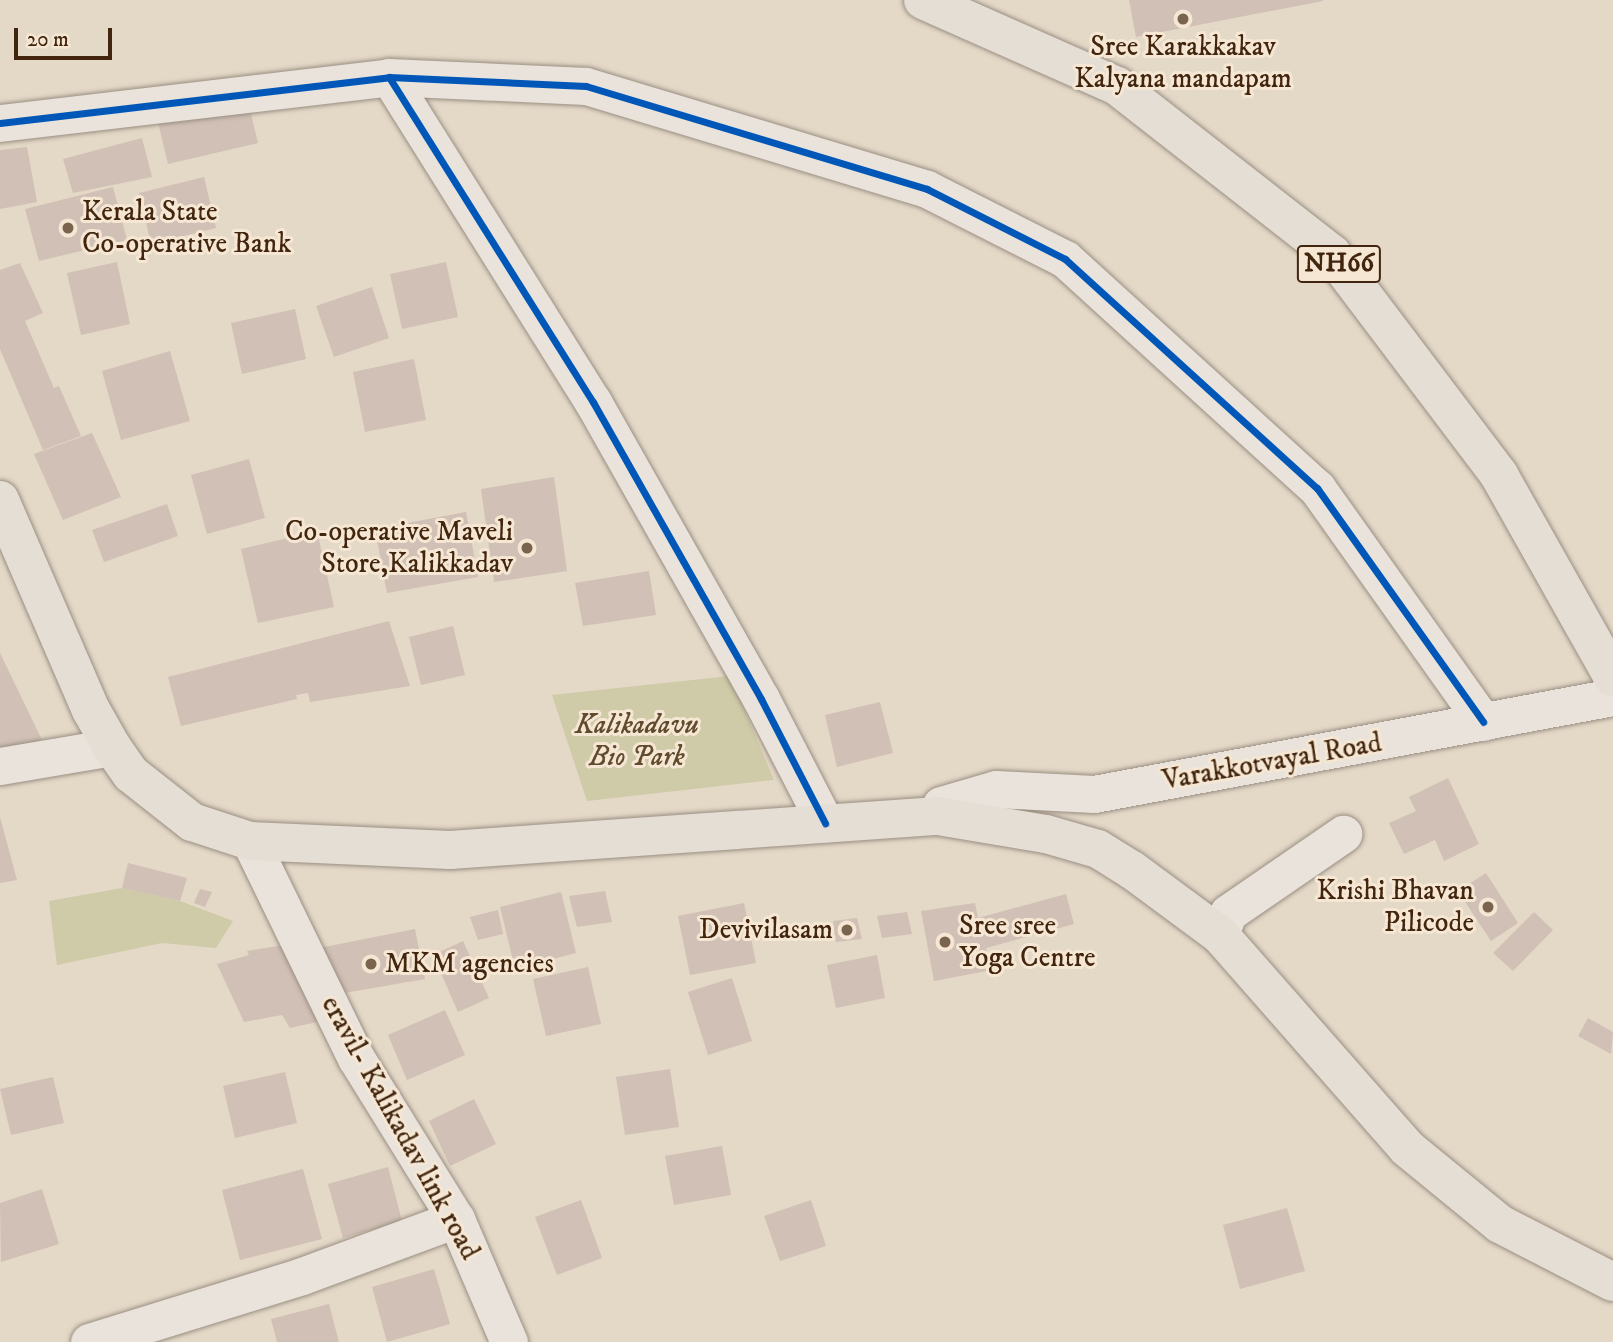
<!DOCTYPE html>
<style>
body{margin:0}
#map{position:relative;width:1613px;height:1342px;overflow:hidden;background:#e4d8c7;font-family:"IM FELL DW Pica",serif}
div>[style]{position:absolute}
.green>*{inset:0;background:#cfcaa7}
.building>*{inset:0;background:#d1c0b5}
.roads{filter:drop-shadow(0 0 2px #9a8f82) drop-shadow(0 0 2px #9a8f82)}
.street>*{height:37px;margin:-18.5px;padding:0 18.5px;transform-origin:18.5px;border-radius:18.5px;background:#e9e3db}
.highway>*{height:38px;margin:-19px;padding:0 19px;transform-origin:19px;border-radius:19px;background:#e5ded5}
.cycleway>*{height:7px;margin:-3.5px;padding:0 3.5px;transform-origin:3.5px;border-radius:3.5px;background:#0057b8}
.dots>*{width:19px;height:19px;translate:-50% -50%;box-sizing:border-box;border:4px solid #f5e7d3;border-radius:50%}
span{translate:-50% -50%;white-space:nowrap;text-align:center;line-height:1.15;-webkit-text-stroke:6px #f5e7d3;paint-order:stroke}
.shield-label span{padding:2px 5px;background:#f5e7d3;border:2px solid;border-radius:5px;-webkit-text-stroke-width:0}
.shield-label{font-size:26px;color:#42250e;font-weight:700}
.poi-label{font-size:28px;color:#42250e}
.left{translate:0 -50%;text-align:left}
.right{translate:-100% -50%;text-align:right}
.park-label{font-size:28px;color:#614b2e;font-style:italic}
.street-label{font-size:28px;color:#42250e}
.scale{position:absolute;left:14px;top:28px;width:98px;height:32px;box-sizing:border-box;border:4px solid #42250e;border-top:0;padding-left:9px;font-size:21px;line-height:24px;white-space:nowrap;color:#42250e;-webkit-text-stroke:5px #f5e7d3;paint-order:stroke}
</style>
<div id="map">
<div class="green">
<div style="clip-path:polygon(730px 676px,774px 780px,587px 801px,552px 695px)"></div>
<div style="clip-path:polygon(122px 888px,180px 901px,233px 921px,216px 948px,162px 943px,57px 965px,49px 901px)"></div>
</div>
<div class="building">
<div style="clip-path:polygon(1129px 0,1323px 0,1323px 1px,1136px 37px)"></div>
<div style="clip-path:polygon(247px 97px,258px 143px,168px 164px,157px 118px)"></div>
<div style="clip-path:polygon(142px 138px,152px 177px,73px 193px,63px 159px)"></div>
<div style="clip-path:polygon(27px 147px,37px 202px,0 209px,0 150px)"></div>
<div style="clip-path:polygon(204px 177px,216px 228px,151px 244px,139px 193px)"></div>
<div style="clip-path:polygon(113px 187px,127px 240px,39px 261px,25px 209px)"></div>
<div style="clip-path:polygon(117px 262px,130px 324px,81px 335px,67px 273px)"></div>
<div style="clip-path:polygon(446px 262px,458px 317px,402px 329px,390px 274px)"></div>
<div style="clip-path:polygon(20px 263px,43px 313px,25px 321px,54px 388px,59px 386px,81px 436px,43px 450px,0 349px,0 270px)"></div>
<div style="clip-path:polygon(372px 287px,389px 338px,334px 357px,316px 306px)"></div>
<div style="clip-path:polygon(295px 309px,306px 359px,242px 374px,231px 323px)"></div>
<div style="clip-path:polygon(170px 351px,190px 421px,121px 440px,102px 371px)"></div>
<div style="clip-path:polygon(414px 359px,426px 420px,365px 432px,353px 372px)"></div>
<div style="clip-path:polygon(92px 433px,121px 497px,63px 520px,34px 454px)"></div>
<div style="clip-path:polygon(249px 459px,265px 518px,207px 534px,191px 475px)"></div>
<div style="clip-path:polygon(554px 477px,567px 571px,494px 582px,481px 489px)"></div>
<div style="clip-path:polygon(167px 504px,178px 536px,104px 562px,92px 530px)"></div>
<div style="clip-path:polygon(466px 512px,478px 577px,387px 593px,375px 529px)"></div>
<div style="clip-path:polygon(317px 531px,334px 607px,258px 623px,241px 549px)"></div>
<div style="clip-path:polygon(649px 571px,656px 615px,583px 626px,575px 583px)"></div>
<div style="clip-path:polygon(389px 621px,410px 686px,310px 702px,308px 693px,296px 695px,297px 699px,181px 726px,168px 677px)"></div>
<div style="clip-path:polygon(453px 626px,465px 675px,421px 685px,409px 637px)"></div>
<div style="clip-path:polygon(0 653px,42px 740px,0 749px)"></div>
<div style="clip-path:polygon(880px 702px,893px 753px,837px 767px,825px 715px)"></div>
<div style="clip-path:polygon(1448px 778px,1479px 844px,1444px 861px,1435px 840px,1404px 854px,1389px 823px,1416px 811px,1409px 797px)"></div>
<div style="clip-path:polygon(0 817px,17px 880px,0 883px)"></div>
<div style="clip-path:polygon(128px 863px,187px 878px,180px 901px,122px 888px)"></div>
<div style="clip-path:polygon(1486px 873px,1518px 923px,1491px 941px,1458px 891px)"></div>
<div style="clip-path:polygon(200px 889px,212px 892px,205px 907px,194px 903px)"></div>
<div style="clip-path:polygon(605px 891px,612px 922px,577px 927px,569px 896px)"></div>
<div style="clip-path:polygon(561px 892px,576px 953px,515px 969px,500px 907px)"></div>
<div style="clip-path:polygon(1066px 894px,1074px 924px,986px 948px,992px 970px,934px 981px,921px 911px,975px 903px,978px 918px)"></div>
<div style="clip-path:polygon(744px 903px,756px 963px,690px 975px,678px 916px)"></div>
<div style="clip-path:polygon(498px 910px,503px 934px,478px 940px,470px 917px)"></div>
<div style="clip-path:polygon(907px 912px,912px 934px,882px 938px,877px 916px)"></div>
<div style="clip-path:polygon(1534px 912px,1553px 930px,1513px 971px,1493px 953px)"></div>
<div style="clip-path:polygon(857px 918px,862px 939px,836px 942px,833px 921px)"></div>
<div style="clip-path:polygon(415px 929px,425px 979px,333px 995px,314px 949px)"></div>
<div style="clip-path:polygon(463px 941px,489px 998px,458px 1012px,433px 955px)"></div>
<div style="clip-path:polygon(284px 945px,326px 1020px,290px 1028px,282px 1015px,244px 1022px,217px 964px,249px 955px,247px 951px)"></div>
<div style="clip-path:polygon(877px 955px,885px 998px,836px 1008px,827px 965px)"></div>
<div style="clip-path:polygon(588px 967px,601px 1024px,546px 1036px,533px 979px)"></div>
<div style="clip-path:polygon(732px 978px,752px 1041px,708px 1055px,688px 992px)"></div>
<div style="clip-path:polygon(445px 1010px,465px 1055px,407px 1080px,388px 1035px)"></div>
<div style="clip-path:polygon(1588px 1018px,1613px 1032px,1611px 1054px,1578px 1036px)"></div>
<div style="clip-path:polygon(670px 1069px,679px 1127px,625px 1135px,616px 1077px)"></div>
<div style="clip-path:polygon(285px 1072px,297px 1123px,235px 1138px,223px 1086px)"></div>
<div style="clip-path:polygon(53px 1077px,64px 1123px,11px 1135px,0 1089px)"></div>
<div style="clip-path:polygon(474px 1099px,496px 1144px,450px 1166px,429px 1121px)"></div>
<div style="clip-path:polygon(722px 1146px,731px 1195px,674px 1205px,665px 1156px)"></div>
<div style="clip-path:polygon(388px 1167px,402px 1221px,343px 1238px,328px 1184px)"></div>
<div style="clip-path:polygon(303px 1169px,322px 1239px,240px 1260px,222px 1190px)"></div>
<div style="clip-path:polygon(42px 1189px,59px 1244px,1px 1262px,0 1203px)"></div>
<div style="clip-path:polygon(581px 1200px,602px 1258px,557px 1275px,535px 1217px)"></div>
<div style="clip-path:polygon(811px 1200px,826px 1246px,780px 1261px,764px 1216px)"></div>
<div style="clip-path:polygon(1287px 1208px,1305px 1271px,1240px 1289px,1223px 1225px)"></div>
<div style="clip-path:polygon(434px 1269px,450px 1324px,387px 1342px,372px 1287px)"></div>
<div style="clip-path:polygon(329px 1304px,339px 1342px,277px 1342px,271px 1319px)"></div>
</div>
<div class="roads">
<div class="street">
<div style="left:389px;top:77px;width:384px;rotate:57.9deg"></div>
<div style="left:593px;top:402px;width:341px;rotate:60.5deg"></div>
<div style="left:761px;top:699px;width:140px;rotate:62.7deg"></div>
<div style="left:0;top:123px;width:392px;rotate:-6.7deg"></div>
<div style="left:389px;top:77px;width:197px;rotate:2.6deg"></div>
<div style="left:586px;top:86px;width:356px;rotate:16.8deg"></div>
<div style="left:927px;top:189px;width:155px;rotate:26.9deg"></div>
<div style="left:1065px;top:259px;width:341px;rotate:42.3deg"></div>
<div style="left:1317px;top:488px;width:287px;rotate:54.6deg"></div>
<div style="left:0;top:766px;width:114px;rotate:-9.6deg"></div>
<div style="left:938px;top:816px;width:11px;rotate:-75deg"></div>
<div style="left:941px;top:805px;width:57px;rotate:-16.2deg"></div>
<div style="left:996px;top:789px;width:98px;rotate:2.9deg"></div>
<div style="left:1094px;top:794px;width:528px;rotate:-10.59deg"></div>
<div style="left:250px;top:841px;width:242px;rotate:64deg"></div>
<div style="left:356px;top:1058px;width:190px;rotate:58.2deg"></div>
<div style="left:456px;top:1219px;width:134px;rotate:66.7deg"></div>
<div style="left:1220px;top:935px;width:23px;rotate:-70deg"></div>
<div style="left:1228px;top:913px;width:140px;rotate:-34.5deg"></div>
<div style="left:89px;top:1342px;width:223px;rotate:-17.2deg"></div>
<div style="left:302px;top:1276px;width:164px;rotate:-20.3deg"></div>
</div>
<div class="highway">
<div style="left:923px;top:0;width:212px;rotate:23.9deg"></div>
<div style="left:1117px;top:86px;width:273px;rotate:38deg"></div>
<div style="left:1332px;top:254px;width:277px;rotate:52.9deg"></div>
<div style="left:1499px;top:475px;width:232px;rotate:60.6deg"></div>
<div style="left:0;top:500px;width:229px;rotate:66.6deg"></div>
<div style="left:91px;top:710px;width:43px;rotate:60.4deg"></div>
<div style="left:112px;top:747px;width:33px;rotate:55deg"></div>
<div style="left:131px;top:774px;width:78px;rotate:38.2deg"></div>
<div style="left:192px;top:822px;width:61px;rotate:18.1deg"></div>
<div style="left:250px;top:841px;width:200px;rotate:2.6deg"></div>
<div style="left:450px;top:850px;width:489px;rotate:-4deg"></div>
<div style="left:938px;top:816px;width:109px;rotate:9.5deg"></div>
<div style="left:1046px;top:834px;width:54px;rotate:16.1deg"></div>
<div style="left:1098px;top:849px;width:40px;rotate:32deg"></div>
<div style="left:1132px;top:870px;width:109px;rotate:36.5deg"></div>
<div style="left:1220px;top:935px;width:283px;rotate:48.7deg"></div>
<div style="left:1407px;top:1148px;width:120px;rotate:39.3deg"></div>
<div style="left:1500px;top:1224px;width:127px;rotate:27.2deg"></div>
</div>
</div>
<div class="cycleway">
<div style="left:389px;top:77px;width:384px;rotate:57.9deg"></div>
<div style="left:593px;top:402px;width:341px;rotate:60.5deg"></div>
<div style="left:761px;top:699px;width:140px;rotate:62.7deg"></div>
<div style="left:0;top:123px;width:392px;rotate:-6.7deg"></div>
<div style="left:389px;top:77px;width:197px;rotate:2.6deg"></div>
<div style="left:586px;top:86px;width:356px;rotate:16.8deg"></div>
<div style="left:927px;top:189px;width:155px;rotate:26.9deg"></div>
<div style="left:1065px;top:259px;width:341px;rotate:42.3deg"></div>
<div style="left:1317px;top:488px;width:287px;rotate:54.6deg"></div>
</div>
<div class="dots">
<div style="left:1183px;top:19px;background:#7b644f"></div>
<div style="left:68px;top:228px;background:#7b644f"></div>
<div style="left:527px;top:548px;background:#7b644f"></div>
<div style="left:1488px;top:907px;background:#7b644f"></div>
<div style="left:847px;top:930px;background:#7b644f"></div>
<div style="left:945px;top:942px;background:#7b644f"></div>
<div style="left:371px;top:964px;background:#7b644f"></div>
</div>
<div class="shield-label">
<span style="left:1339px;top:264px">NH66</span>
</div>
<div class="poi-label">
<span style="left:1183px;top:63px">Sree Karakkakav<br>Kalyana mandapam</span>
<span class="left" style="left:82px;top:228px">Kerala State<br>Co-operative Bank</span>
<span class="right" style="left:513px;top:548px">Co-operative Maveli<br>Store,Kalikkadav</span>
<span class="right" style="left:1474px;top:907px">Krishi Bhavan<br>Pilicode</span>
<span class="left" style="left:959px;top:942px">Sree sree<br>Yoga Centre</span>
<span class="right" style="left:833px;top:930px">Devivilasam</span>
<span class="left" style="left:385px;top:964px">MKM agencies</span>
</div>
<div class="park-label">
<span style="left:637px;top:741px">Kalikadavu<br>Bio Park</span>
</div>
<div class="street-label">
<span style="left:1272px;top:762px;rotate:-10deg">Varakkotvayal Road</span>
<span style="left:400px;top:1128px;rotate:61deg">eravil- Kalikadav link road</span>
</div>
<div class="scale">20 m</div>
</div>
